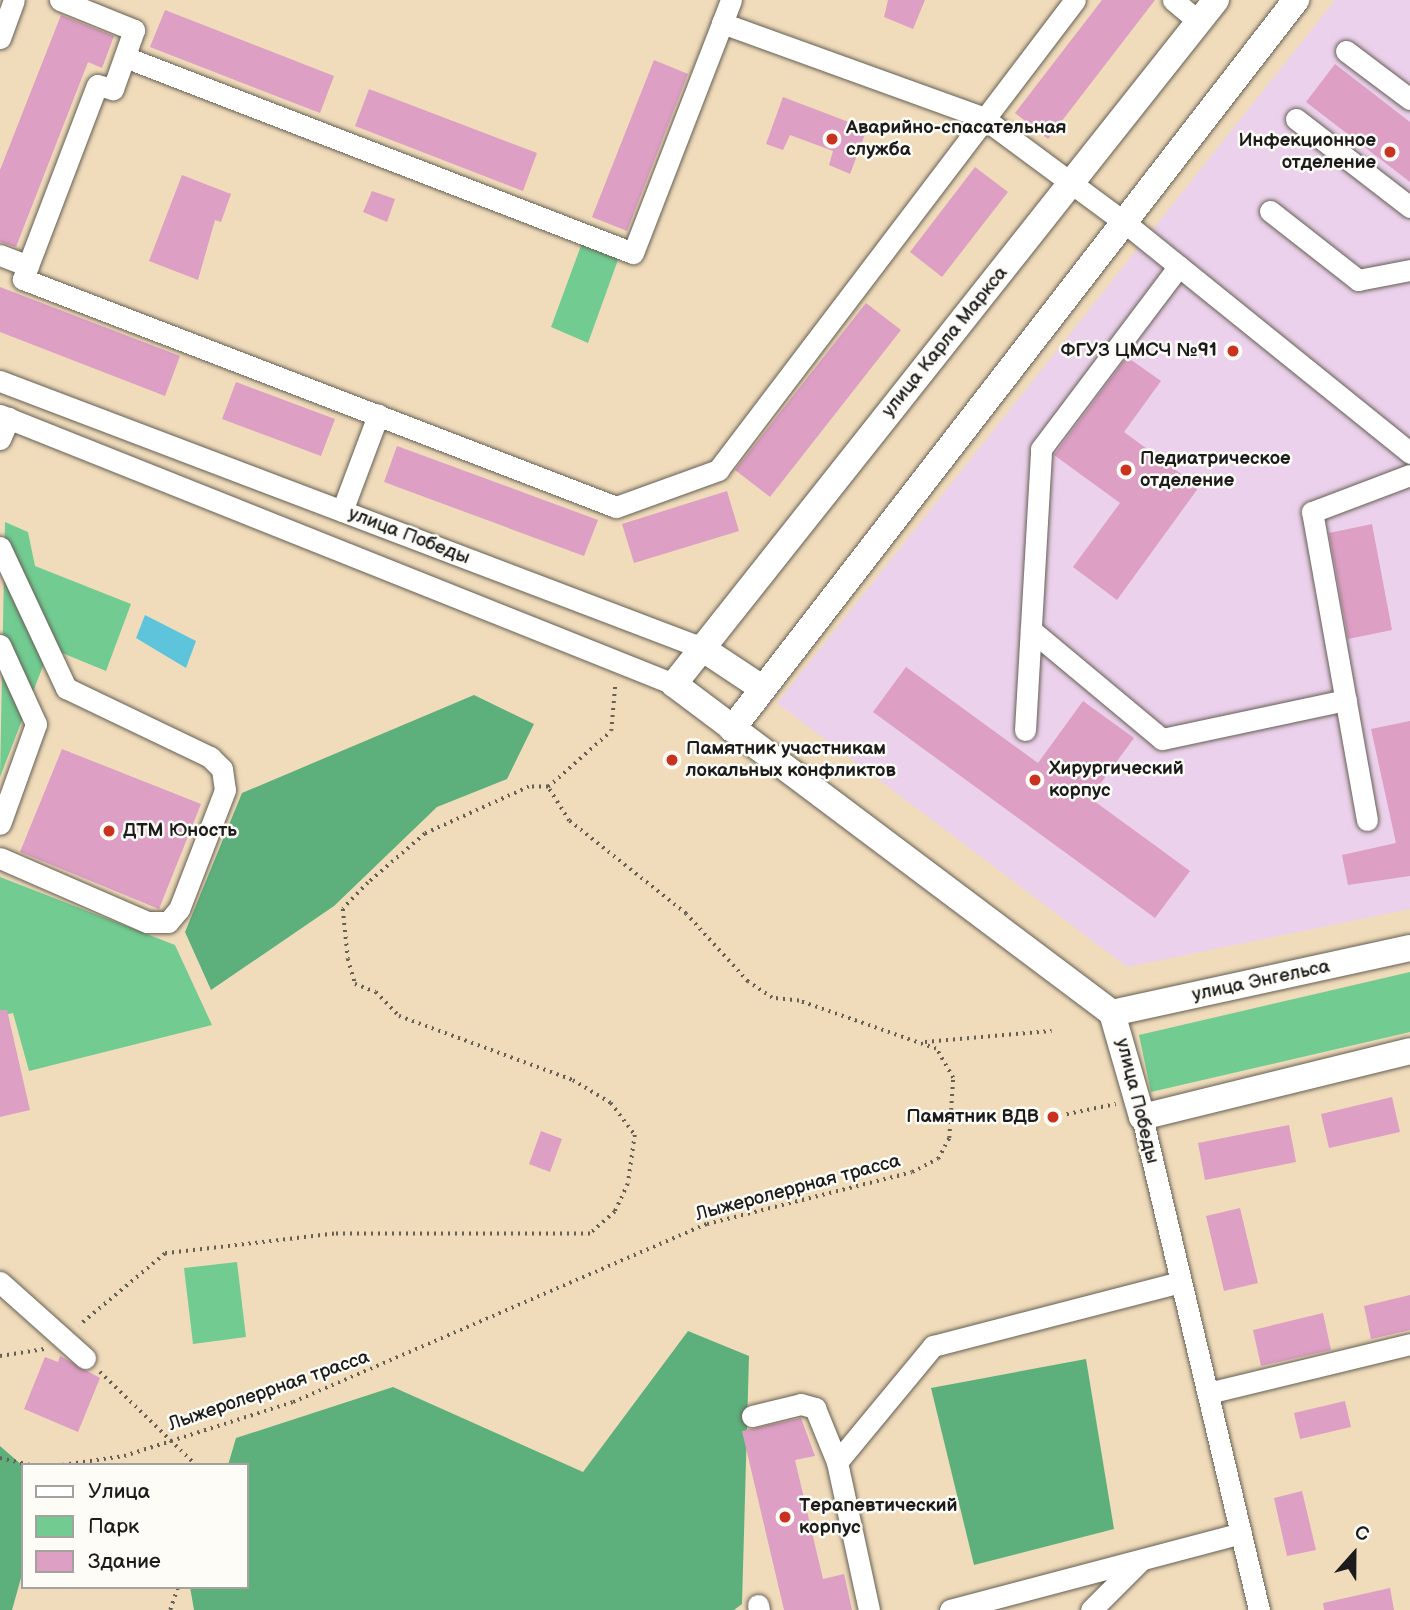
<!DOCTYPE html>
<meta charset="utf-8">
<style>
body{margin:0}
#map{position:relative;width:1410px;height:1610px;overflow:hidden;background:#f0dcbb;font-family:"Balsamiq Sans",sans-serif}
div>[style]{position:absolute}
.built>*{inset:0;background:#ebd1eb}
.green>*{inset:0;background:#72cc92}
.forest>*{inset:0;background:#5db07c}
.water>*{inset:0;background:#5ec4dc}
.building>*{inset:0;background:#dd9fc4}
.path>*{height:3.5px;margin-top:-1.75px;transform-origin:0;background:repeating-linear-gradient(90deg,#665f54 0 2px,transparent 0 7px)}
.roads{filter:drop-shadow(0 0 2px #665f54) drop-shadow(0 0 2px #665f54)}
.minor>*{height:21px;margin:-10.5px;padding:0 10.5px;transform-origin:10.5px;border-radius:10.5px;background:#fff}
.major>*{height:26px;margin:-13px;padding:0 13px;transform-origin:13px;border-radius:13px;background:#fff}
.dots>*{width:19px;height:19px;translate:-50% -50%;box-sizing:border-box;border:4px solid #fdfcf7;border-radius:50%}
span{translate:-50% -50%;white-space:nowrap;text-align:center;line-height:1.15;-webkit-text-stroke:5px #fdfcf7;paint-order:stroke}
.poi-label{font-size:19px;color:#1c1c1c;font-weight:700}
.left{translate:0 -50%;text-align:left}
.right{translate:-100% -50%;text-align:right}
.street-label{font-size:19px;color:#1c1c1c}
.legend{position:absolute;left:21px;top:1463px;width:228px;height:126px;box-sizing:border-box;background:#fdfcf7;border:2px solid #a3a29f;margin:0;padding:9px 12px;list-style:none;font-size:21px;color:#1c1c1c}
.legend li{display:flex;align-items:center;gap:14px;height:35px}
.legend b{width:35px;border:2px solid #a3a29f}
.north{position:absolute;left:1319px;top:1519px;width:70px;height:70px;-webkit-text-stroke:5px #fdfcf7;paint-order:stroke;rotate:21deg;font-size:19px;font-weight:700;line-height:28px;text-align:center;color:#1c1c1c}
.north::after{content:'';display:block;margin:auto;width:24px;height:32px;background:#1c1c1c;clip-path:polygon(50% 0,100% 100%,50% 72%,0 100%)}
</style>
<div id="map">
<div class="built">
<div style="clip-path:polygon(1335px 0,1410px 0,1410px 909px,1127px 967px,777px 703px)"></div>
</div>
<div class="green">
<div style="clip-path:polygon(582px 243px,619px 257px,588px 343px,551px 327px)"></div>
<div style="clip-path:polygon(5px 522px,28px 532px,35px 566px,131px 604px,106px 671px,50px 648px,0 777px)"></div>
<div style="clip-path:polygon(0 877px,175px 945px,212px 1025px,29px 1071px,13px 1013px,0 1016px)"></div>
<div style="clip-path:polygon(1410px 972px,1410px 1032px,1151px 1092px,1139px 1035px)"></div>
<div style="clip-path:polygon(237px 1262px,246px 1337px,193px 1344px,184px 1268px)"></div>
</div>
<div class="forest">
<div style="clip-path:polygon(474px 695px,534px 724px,507px 779px,437px 807px,334px 906px,211px 990px,185px 932px,242px 793px)"></div>
<div style="clip-path:polygon(688px 1331px,749px 1356px,742px 1604px,734px 1610px,194px 1610px,190px 1587px,247px 1587px,247px 1465px,228px 1465px,236px 1438px,393px 1387px,583px 1472px)"></div>
<div style="clip-path:polygon(1086px 1359px,1114px 1529px,974px 1565px,931px 1388px)"></div>
<div style="clip-path:polygon(0 1446px,23px 1466px,23px 1571px,12px 1610px,0 1610px)"></div>
</div>
<div class="water">
<div style="clip-path:polygon(145px 615px,196px 641px,186px 668px,136px 638px)"></div>
</div>
<div class="building">
<div style="clip-path:polygon(888px 0,925px 0,913px 29px,884px 17px)"></div>
<div style="clip-path:polygon(1102px 0,1155px 0,1048px 139px,1015px 113px)"></div>
<div style="clip-path:polygon(165px 10px,334px 76px,320px 113px,150px 47px)"></div>
<div style="clip-path:polygon(61px 15px,114px 36px,102px 68px,88px 62px,16px 247px,0 242px,0 170px)"></div>
<div style="clip-path:polygon(654px 60px,688px 74px,627px 231px,592px 217px)"></div>
<div style="clip-path:polygon(1335px 64px,1410px 122px,1410px 182px,1306px 102px)"></div>
<div style="clip-path:polygon(369px 89px,537px 153px,523px 191px,355px 126px)"></div>
<div style="clip-path:polygon(783px 97px,867px 129px,850px 174px,829px 165px,833px 151px,790px 135px,783px 150px,766px 144px)"></div>
<div style="clip-path:polygon(975px 167px,1008px 192px,942px 277px,910px 252px)"></div>
<div style="clip-path:polygon(182px 175px,231px 194px,221px 222px,215px 220px,198px 280px,149px 261px)"></div>
<div style="clip-path:polygon(372px 191px,395px 199px,387px 222px,363px 212px)"></div>
<div style="clip-path:polygon(0 287px,180px 356px,165px 396px,0 332px)"></div>
<div style="clip-path:polygon(866px 303px,901px 330px,770px 497px,735px 470px)"></div>
<div style="clip-path:polygon(1127px 357px,1161px 381px,1124px 432px,1199px 487px,1117px 600px,1073px 567px,1120px 503px,1054px 455px)"></div>
<div style="clip-path:polygon(236px 382px,335px 419px,321px 456px,222px 419px)"></div>
<div style="clip-path:polygon(397px 446px,598px 520px,584px 556px,384px 482px)"></div>
<div style="clip-path:polygon(727px 491px,739px 531px,634px 563px,622px 524px)"></div>
<div style="clip-path:polygon(1372px 524px,1392px 630px,1348px 639px,1329px 533px)"></div>
<div style="clip-path:polygon(906px 667px,1038px 763px,1083px 701px,1134px 738px,1090px 798px,1190px 871px,1155px 918px,873px 712px)"></div>
<div style="clip-path:polygon(1410px 721px,1410px 876px,1348px 885px,1342px 855px,1396px 843px,1371px 729px)"></div>
<div style="clip-path:polygon(62px 749px,201px 804px,159px 909px,20px 852px)"></div>
<div style="clip-path:polygon(0 1010px,7px 1010px,30px 1110px,0 1117px)"></div>
<div style="clip-path:polygon(1392px 1097px,1400px 1132px,1329px 1148px,1321px 1114px)"></div>
<div style="clip-path:polygon(1289px 1125px,1296px 1162px,1205px 1180px,1198px 1143px)"></div>
<div style="clip-path:polygon(541px 1131px,562px 1139px,550px 1172px,529px 1164px)"></div>
<div style="clip-path:polygon(1240px 1208px,1258px 1283px,1224px 1291px,1206px 1216px)"></div>
<div style="clip-path:polygon(1410px 1295px,1410px 1330px,1371px 1339px,1364px 1306px)"></div>
<div style="clip-path:polygon(1323px 1313px,1331px 1350px,1261px 1366px,1253px 1330px)"></div>
<div style="clip-path:polygon(60px 1356px,100px 1378px,78px 1432px,24px 1409px,45px 1357px,58px 1362px)"></div>
<div style="clip-path:polygon(1345px 1401px,1351px 1427px,1300px 1439px,1294px 1413px)"></div>
<div style="clip-path:polygon(801px 1418px,815px 1456px,795px 1460px,823px 1579px,844px 1574px,852px 1610px,784px 1610px,742px 1431px)"></div>
<div style="clip-path:polygon(1302px 1491px,1316px 1550px,1287px 1556px,1274px 1498px)"></div>
<div style="clip-path:polygon(1390px 1588px,1394px 1610px,1324px 1610px,1323px 1603px)"></div>
</div>
<div class="path">
<div style="left:548px;top:787px;width:84px;rotate:-41.6deg"></div>
<div style="left:611px;top:731px;width:46px;rotate:-85deg"></div>
<div style="left:925px;top:1042px;width:127px;rotate:-5deg"></div>
<div style="left:1053px;top:1117px;width:64px;rotate:-11.7deg"></div>
<div style="left:0;top:1356px;width:45px;rotate:-9deg"></div>
<div style="left:100px;top:1372px;width:134px;rotate:44.1deg"></div>
<div style="left:0;top:1458px;width:32px;rotate:13deg"></div>
<div style="left:62px;top:1465px;width:63px;rotate:-8.3deg"></div>
<div style="left:124px;top:1456px;width:177px;rotate:-17.7deg"></div>
<div style="left:293px;top:1402px;width:451px;rotate:-23.3deg"></div>
<div style="left:707px;top:1224px;width:211px;rotate:-14.2deg"></div>
<div style="left:912px;top:1172px;width:29px;rotate:-27deg"></div>
<div style="left:938px;top:1159px;width:24px;rotate:-62deg"></div>
<div style="left:949px;top:1138px;width:60px;rotate:-86.2deg"></div>
<div style="left:953px;top:1078px;width:34px;rotate:-120deg"></div>
<div style="left:936px;top:1049px;width:145px;rotate:-160.7deg"></div>
<div style="left:799px;top:1001px;width:27px;rotate:-174deg"></div>
<div style="left:772px;top:998px;width:29px;rotate:-146deg"></div>
<div style="left:748px;top:982px;width:92px;rotate:-132.4deg"></div>
<div style="left:686px;top:914px;width:149px;rotate:-141.5deg"></div>
<div style="left:569px;top:821px;width:40px;rotate:-122deg"></div>
<div style="left:548px;top:787px;width:19px;rotate:180deg"></div>
<div style="left:529px;top:787px;width:114px;rotate:155.7deg"></div>
<div style="left:425px;top:834px;width:75px;rotate:139.3deg"></div>
<div style="left:368px;top:883px;width:36px;rotate:134deg"></div>
<div style="left:343px;top:909px;width:50px;rotate:84.3deg"></div>
<div style="left:348px;top:959px;width:26px;rotate:74deg"></div>
<div style="left:355px;top:984px;width:22px;rotate:21deg"></div>
<div style="left:376px;top:992px;width:33px;rotate:46deg"></div>
<div style="left:399px;top:1016px;width:185px;rotate:20.2deg"></div>
<div style="left:573px;top:1080px;width:44px;rotate:31.2deg"></div>
<div style="left:611px;top:1103px;width:40px;rotate:53deg"></div>
<div style="left:635px;top:1135px;width:49px;rotate:98.1deg"></div>
<div style="left:628px;top:1184px;width:31px;rotate:115deg"></div>
<div style="left:615px;top:1212px;width:33px;rotate:139deg"></div>
<div style="left:590px;top:1234px;width:256px;rotate:180deg"></div>
<div style="left:334px;top:1234px;width:170px;rotate:173.3deg"></div>
<div style="left:165px;top:1254px;width:112px;rotate:140.1deg"></div>
<div style="left:170px;top:1610px;width:24px;rotate:-71deg"></div>
</div>
<div class="roads">
<div class="minor">
<div style="left:60px;top:0;width:80px;rotate:22.1deg"></div>
<div style="left:134px;top:30px;width:63px;rotate:109.6deg"></div>
<div style="left:113px;top:89px;width:16px;rotate:-166deg"></div>
<div style="left:97px;top:85px;width:208px;rotate:110.9deg"></div>
<div style="left:23px;top:279px;width:635px;rotate:21.03deg"></div>
<div style="left:616px;top:507px;width:109px;rotate:-19.9deg"></div>
<div style="left:718px;top:470px;width:590px;rotate:-52.78deg"></div>
<div style="left:731px;top:0;width:25px;rotate:111deg"></div>
<div style="left:722px;top:23px;width:276px;rotate:19.9deg"></div>
<div style="left:982px;top:117px;width:177px;rotate:36.5deg"></div>
<div style="left:1124px;top:222px;width:368px;rotate:38.9deg"></div>
<div style="left:1173px;top:0;width:34px;rotate:40deg"></div>
<div style="left:0;top:38px;width:40px;rotate:-69.8deg"></div>
<div style="left:1346px;top:51px;width:80px;rotate:36.9deg"></div>
<div style="left:125px;top:57px;width:544px;rotate:21.1deg"></div>
<div style="left:633px;top:253px;width:247px;rotate:-68.8deg"></div>
<div style="left:1296px;top:119px;width:144px;rotate:37.7deg"></div>
<div style="left:1270px;top:211px;width:112px;rotate:38.1deg"></div>
<div style="left:1358px;top:280px;width:53px;rotate:-10.9deg"></div>
<div style="left:0;top:255px;width:30px;rotate:21deg"></div>
<div style="left:0;top:381px;width:749px;rotate:20.81deg"></div>
<div style="left:0;top:415px;width:726px;rotate:21.76deg"></div>
<div style="left:0;top:439px;width:23px;rotate:-67deg"></div>
<div style="left:342px;top:511px;width:103px;rotate:-69.4deg"></div>
<div style="left:0;top:547px;width:156px;rotate:64.9deg"></div>
<div style="left:66px;top:688px;width:160px;rotate:25.6deg"></div>
<div style="left:210px;top:757px;width:17px;rotate:45deg"></div>
<div style="left:222px;top:769px;width:21px;rotate:82deg"></div>
<div style="left:225px;top:790px;width:128px;rotate:111.1deg"></div>
<div style="left:179px;top:909px;width:17px;rotate:130deg"></div>
<div style="left:168px;top:922px;width:21px;rotate:180deg"></div>
<div style="left:147px;top:922px;width:160px;rotate:-156.5deg"></div>
<div style="left:1031px;top:630px;width:170px;rotate:39.8deg"></div>
<div style="left:1162px;top:739px;width:188px;rotate:-12deg"></div>
<div style="left:0;top:645px;width:87px;rotate:65.5deg"></div>
<div style="left:36px;top:724px;width:106px;rotate:109.8deg"></div>
<div style="left:1025px;top:730px;width:281px;rotate:-86.7deg"></div>
<div style="left:1041px;top:449px;width:229px;rotate:-53deg"></div>
<div style="left:1367px;top:820px;width:313px;rotate:-100.1deg"></div>
<div style="left:1312px;top:512px;width:105px;rotate:-20.7deg"></div>
<div style="left:1142px;top:1117px;width:507px;rotate:76.65deg"></div>
<div style="left:0;top:1282px;width:114px;rotate:41.8deg"></div>
<div style="left:1208px;top:1393px;width:208px;rotate:-13.6deg"></div>
<div style="left:752px;top:1416px;width:50px;rotate:-13.8deg"></div>
<div style="left:801px;top:1404px;width:15px;rotate:16deg"></div>
<div style="left:815px;top:1408px;width:58px;rotate:67.8deg"></div>
<div style="left:758px;top:1605px;width:5px;rotate:79deg"></div>
<div style="left:869px;top:1610px;width:151px;rotate:-102.2deg"></div>
<div style="left:837px;top:1462px;width:151px;rotate:-50.4deg"></div>
<div style="left:933px;top:1346px;width:256px;rotate:-14.5deg"></div>
<div style="left:950px;top:1610px;width:301px;rotate:-14.8deg"></div>
<div style="left:1091px;top:1610px;width:69px;rotate:-45deg"></div>
</div>
<div class="major">
<div style="left:1216px;top:0;width:873px;rotate:128.39deg"></div>
<div style="left:674px;top:684px;width:548px;rotate:36.91deg"></div>
<div style="left:1112px;top:1013px;width:108px;rotate:73.9deg"></div>
<div style="left:1142px;top:1117px;width:276px;rotate:-13.8deg"></div>
<div style="left:700px;top:647px;width:74px;rotate:33.5deg"></div>
<div style="left:732px;top:729px;width:922px;rotate:-52.27deg"></div>
<div style="left:1112px;top:1013px;width:305px;rotate:-12.3deg"></div>
</div>
</div>
<div class="dots">
<div style="left:832px;top:139px;background:#c8321e"></div>
<div style="left:1390px;top:152px;background:#c8321e"></div>
<div style="left:1233px;top:351px;background:#c8321e"></div>
<div style="left:1126px;top:470px;background:#c8321e"></div>
<div style="left:672px;top:760px;background:#c8321e"></div>
<div style="left:1035px;top:780px;background:#c8321e"></div>
<div style="left:109px;top:831px;background:#c8321e"></div>
<div style="left:1053px;top:1117px;background:#c8321e"></div>
<div style="left:785px;top:1517px;background:#c8321e"></div>
</div>
<div class="poi-label">
<span class="left" style="left:846px;top:139px">Аварийно-спасательная<br>служба</span>
<span class="right" style="left:1376px;top:152px">Инфекционное<br>отделение</span>
<span class="right" style="left:1217px;top:351px">ФГУЗ ЦМСЧ №91</span>
<span class="left" style="left:1140px;top:470px">Педиатрическое<br>отделение</span>
<span class="left" style="left:686px;top:760px">Памятник участникам<br>локальных конфликтов</span>
<span class="left" style="left:1049px;top:780px">Хирургический<br>корпус</span>
<span class="left" style="left:123px;top:831px">ДТМ Юность</span>
<span class="right" style="left:1039px;top:1117px">Памятник ВДВ</span>
<span class="left" style="left:799px;top:1517px">Терапевтический<br>корпус</span>
</div>
<div class="street-label">
<span style="left:945px;top:342px;rotate:-51deg">улица Карла Маркса</span>
<span style="left:409px;top:536px;rotate:21deg">улица Победы</span>
<span style="left:1261px;top:981px;rotate:-12deg">улица Энгельса</span>
<span style="left:1137px;top:1101px;rotate:76deg">улица Победы</span>
<span style="left:798px;top:1188px;rotate:-15deg">Лыжеролеррная трасса</span>
<span style="left:269px;top:1391px;rotate:-19deg">Лыжеролеррная трасса</span>
</div>
<ul class="legend">
<li><b style="height:9px;background:#fff"></b>Улица</li>
<li><b style="height:19px;background:#72cc92"></b>Парк</li>
<li><b style="height:19px;background:#dd9fc4"></b>Здание</li>
</ul>
<div class="north">С</div>
</div>
